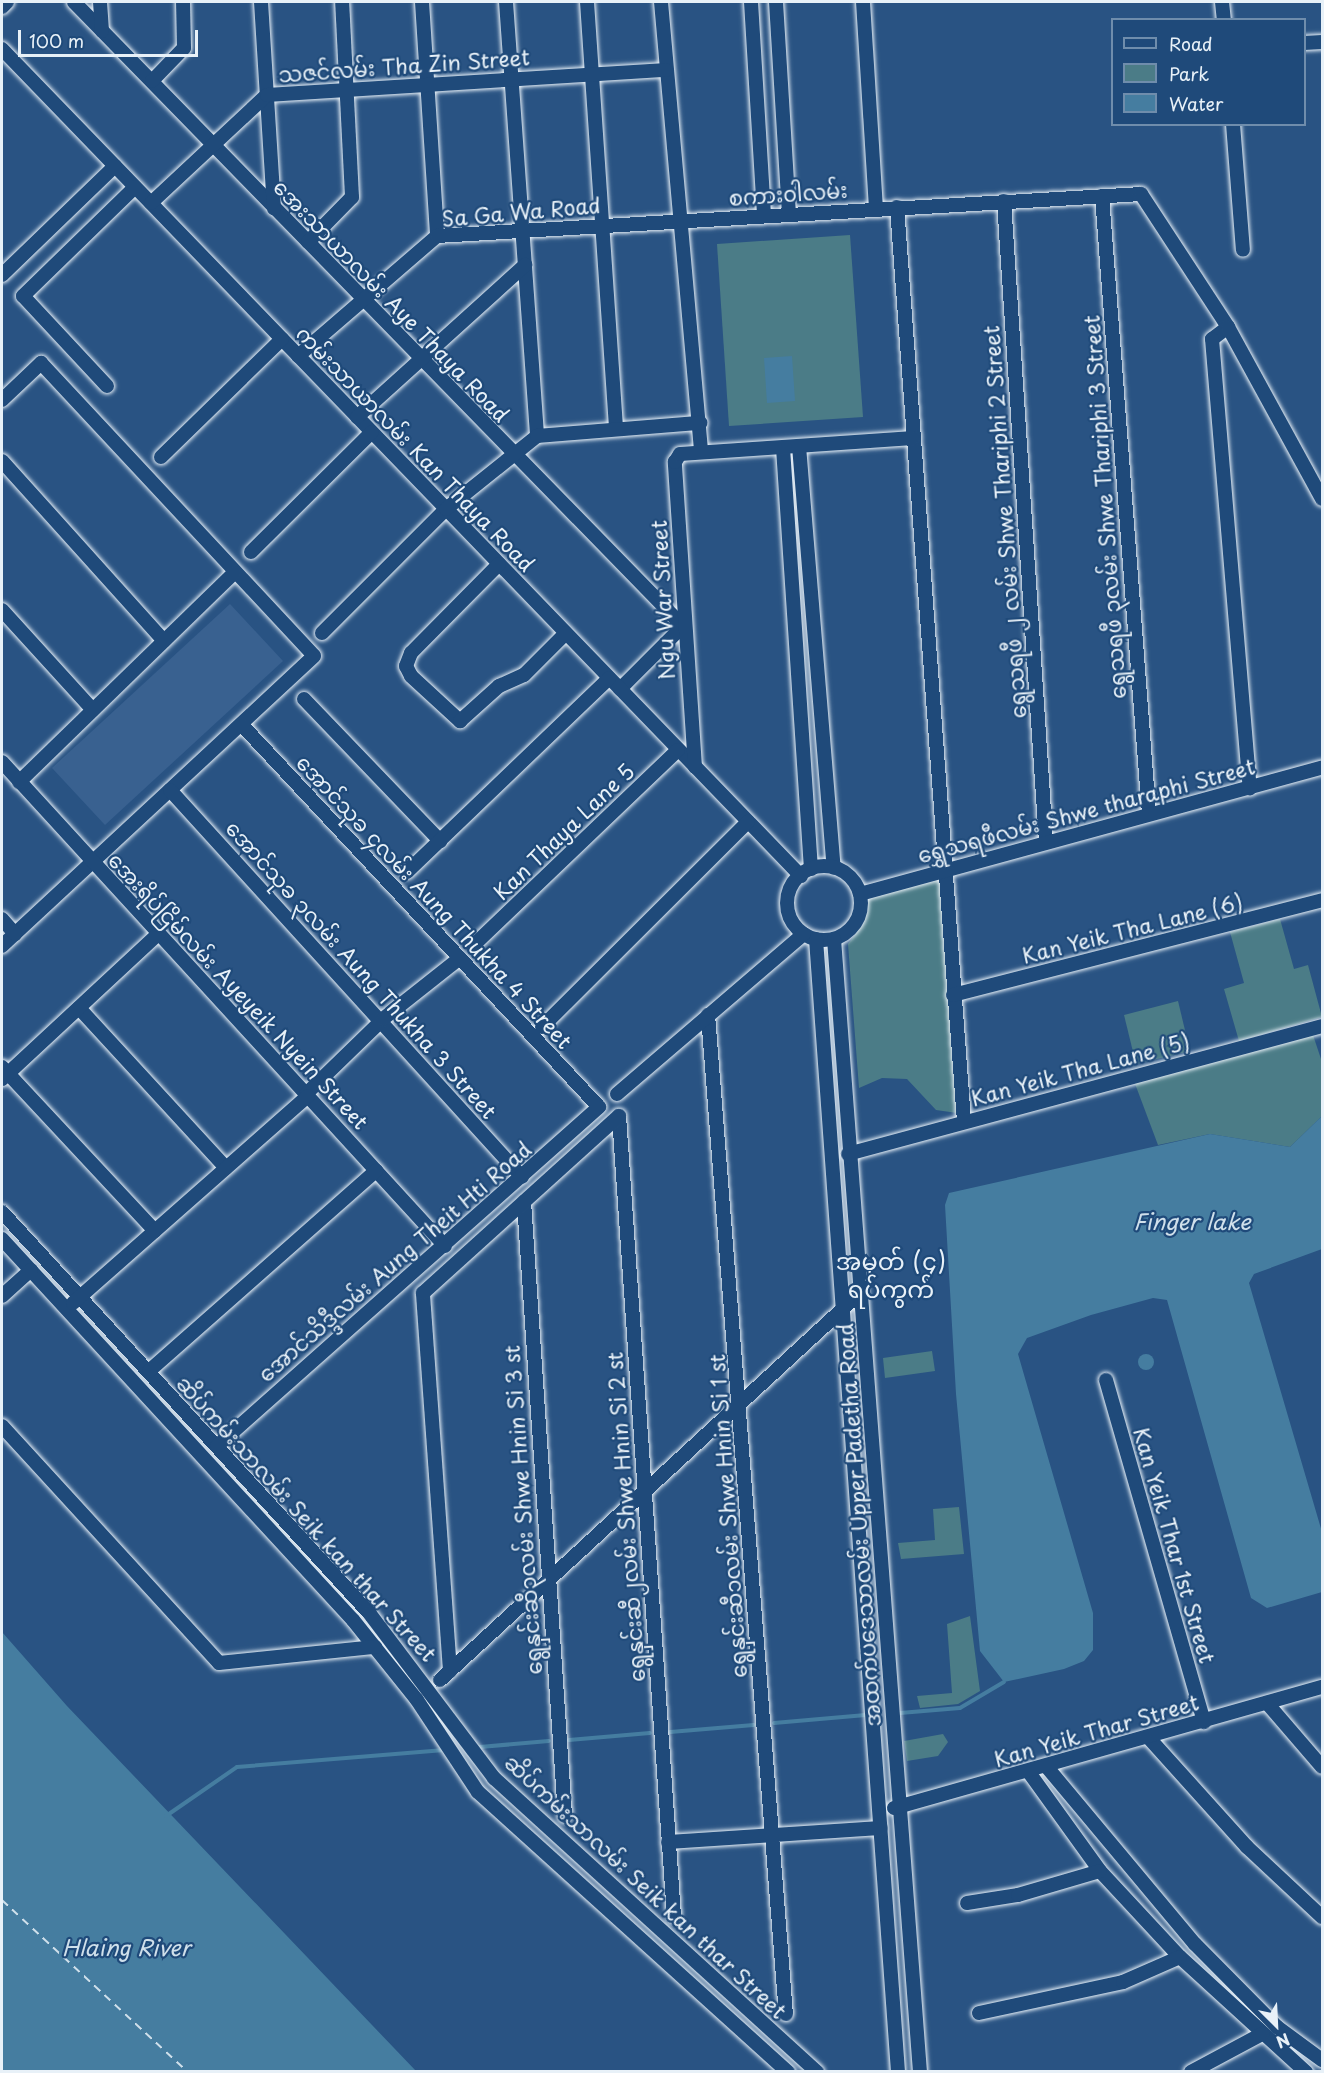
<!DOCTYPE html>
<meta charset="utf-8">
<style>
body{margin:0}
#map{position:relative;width:1324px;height:2073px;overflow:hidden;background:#295383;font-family:"Playpen Sans","Noto Sans Myanmar",sans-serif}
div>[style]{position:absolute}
.built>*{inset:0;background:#396190}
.green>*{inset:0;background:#4b7c87}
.water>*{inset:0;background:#457da0}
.round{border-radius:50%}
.stream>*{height:4px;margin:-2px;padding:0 2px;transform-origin:2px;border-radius:2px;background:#457da0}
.ferry>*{height:1.5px;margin-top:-0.75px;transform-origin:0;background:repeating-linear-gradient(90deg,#d0e0eb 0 8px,transparent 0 14px)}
.roads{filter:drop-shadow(0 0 2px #e8f1f8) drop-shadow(0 0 2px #e8f1f8)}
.minor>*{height:14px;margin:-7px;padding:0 7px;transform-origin:7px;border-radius:7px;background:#1f4a7a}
.minor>.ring{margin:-7px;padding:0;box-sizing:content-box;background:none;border:14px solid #1f4a7a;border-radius:50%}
span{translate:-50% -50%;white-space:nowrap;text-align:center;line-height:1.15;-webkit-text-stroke:4.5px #1f4a7a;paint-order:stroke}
.street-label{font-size:21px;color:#e8f1f8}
.water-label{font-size:22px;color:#d0e0eb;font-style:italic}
.quarter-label{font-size:24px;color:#e8f1f8}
.frame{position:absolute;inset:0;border:3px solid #e8f1f8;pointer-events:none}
.legend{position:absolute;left:1111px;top:18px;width:195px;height:108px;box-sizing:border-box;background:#1f4a7a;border:2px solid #6f8dac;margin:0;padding:8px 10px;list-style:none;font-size:18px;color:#e8f1f8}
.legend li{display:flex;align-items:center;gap:12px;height:30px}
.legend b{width:30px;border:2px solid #6f8dac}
.north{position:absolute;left:1246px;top:1995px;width:60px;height:60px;-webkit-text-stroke:4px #1f4a7a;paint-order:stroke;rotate:156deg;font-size:16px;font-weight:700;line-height:24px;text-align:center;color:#e8f1f8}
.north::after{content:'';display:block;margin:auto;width:21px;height:27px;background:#e8f1f8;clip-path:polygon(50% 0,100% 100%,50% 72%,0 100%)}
.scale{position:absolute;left:18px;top:30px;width:180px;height:27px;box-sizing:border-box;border:3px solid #e8f1f8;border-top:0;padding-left:8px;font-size:18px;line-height:21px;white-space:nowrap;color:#e8f1f8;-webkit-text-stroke:4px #1f4a7a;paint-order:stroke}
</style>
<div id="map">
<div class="built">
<div style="clip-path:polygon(230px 604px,283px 661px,105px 825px,52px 768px)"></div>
</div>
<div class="green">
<div style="clip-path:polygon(850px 235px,863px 417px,729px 426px,717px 244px)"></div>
<div style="clip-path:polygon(940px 878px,957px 1113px,936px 1110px,907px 1079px,882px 1078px,859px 1088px,848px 944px,863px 924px,868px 899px)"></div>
<div style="clip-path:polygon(1280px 919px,1294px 969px,1308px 965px,1322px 1017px,1239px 1041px,1224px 989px,1244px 983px,1230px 932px)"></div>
<div style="clip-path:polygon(1178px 1001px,1190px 1051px,1136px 1064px,1124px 1015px)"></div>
<div style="clip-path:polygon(1313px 1035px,1322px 1062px,1322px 1116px,1290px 1147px,1210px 1134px,1158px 1145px,1134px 1081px)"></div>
<div style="clip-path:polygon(932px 1351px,935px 1371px,885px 1378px,883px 1358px)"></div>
<div style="clip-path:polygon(959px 1507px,964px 1554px,901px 1559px,898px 1543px,935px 1540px,933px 1509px)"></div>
<div style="clip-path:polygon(970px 1616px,980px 1691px,958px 1704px,920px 1708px,917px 1696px,952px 1693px,947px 1624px)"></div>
<div style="clip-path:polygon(943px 1734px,948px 1742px,938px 1756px,907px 1761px,904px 1741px)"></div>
</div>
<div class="water">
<div style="clip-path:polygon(792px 356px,795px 401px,767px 403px,764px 358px)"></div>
<div style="clip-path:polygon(1322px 1116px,1322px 1249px,1254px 1274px,1249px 1283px,1322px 1532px,1322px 1592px,1267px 1608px,1251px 1598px,1167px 1300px,1153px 1298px,1091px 1315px,1027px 1338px,1018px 1354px,1093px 1613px,1093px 1650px,1084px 1661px,1064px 1669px,1004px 1682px,980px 1651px,956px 1394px,945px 1205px,949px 1193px,1210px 1134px,1290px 1147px)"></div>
<div class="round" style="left:1138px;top:1354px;width:16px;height:16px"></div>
<div style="clip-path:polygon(2px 1632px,67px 1706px,416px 2071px,2px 2071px)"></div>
</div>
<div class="stream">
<div style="left:900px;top:1713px;width:60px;rotate:-4.8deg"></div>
<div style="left:960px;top:1708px;width:51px;rotate:-30.6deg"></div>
<div style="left:774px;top:1723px;width:92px;rotate:-5deg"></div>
<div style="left:670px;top:1732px;width:84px;rotate:-4.8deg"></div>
<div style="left:569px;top:1740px;width:81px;rotate:-4.9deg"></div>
<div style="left:480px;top:1747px;width:69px;rotate:-5deg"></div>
<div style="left:166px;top:1816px;width:86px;rotate:-34.6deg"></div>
<div style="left:237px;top:1767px;width:208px;rotate:-4.7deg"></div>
</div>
<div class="ferry">
<div style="left:2px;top:1900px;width:253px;rotate:42.8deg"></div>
</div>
<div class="roads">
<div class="minor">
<div style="left:74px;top:2px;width:872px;rotate:45.7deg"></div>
<div style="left:683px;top:626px;width:89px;rotate:135deg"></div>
<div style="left:100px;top:2px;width:29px;rotate:86deg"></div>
<div style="left:261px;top:2px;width:207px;rotate:86.4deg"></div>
<div style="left:422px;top:2px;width:234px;rotate:86.3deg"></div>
<div style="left:506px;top:2px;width:435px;rotate:85.9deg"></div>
<div style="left:587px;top:2px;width:428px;rotate:86.1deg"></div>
<div style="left:661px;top:2px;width:449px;rotate:84.9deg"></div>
<div style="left:751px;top:2px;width:213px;rotate:86.5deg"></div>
<div style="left:776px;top:2px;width:212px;rotate:86.5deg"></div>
<div style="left:863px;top:2px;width:206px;rotate:86.4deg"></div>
<div style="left:1222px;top:2px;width:18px;rotate:84deg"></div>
<div style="left:2px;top:7px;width:7px;rotate:-45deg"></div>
<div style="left:1304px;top:43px;width:18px;rotate:-3deg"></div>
<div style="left:2px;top:49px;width:1150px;rotate:45.99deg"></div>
<div style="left:152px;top:81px;width:46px;rotate:-45.9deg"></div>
<div style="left:184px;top:48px;width:46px;rotate:-91.2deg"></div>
<div style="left:1233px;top:124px;width:126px;rotate:85.5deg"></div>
<div style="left:1102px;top:196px;width:620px;rotate:85.65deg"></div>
<div style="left:1004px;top:201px;width:641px;rotate:86.25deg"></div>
<div style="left:151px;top:203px;width:158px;rotate:-43deg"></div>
<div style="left:267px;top:95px;width:400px;rotate:-3.6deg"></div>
<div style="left:897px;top:207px;width:917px;rotate:85.81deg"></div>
<div style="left:308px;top:242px;width:63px;rotate:-45.6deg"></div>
<div style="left:352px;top:197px;width:195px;rotate:-92.9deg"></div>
<div style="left:2px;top:275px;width:157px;rotate:-44deg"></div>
<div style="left:1228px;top:327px;width:20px;rotate:143deg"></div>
<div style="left:1212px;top:339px;width:451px;rotate:85.2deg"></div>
<div style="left:298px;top:356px;width:184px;rotate:-40.8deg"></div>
<div style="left:437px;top:236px;width:705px;rotate:-3.41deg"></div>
<div style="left:1141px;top:194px;width:159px;rotate:56.8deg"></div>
<div style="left:1228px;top:327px;width:196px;rotate:61.3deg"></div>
<div style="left:107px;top:386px;width:123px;rotate:-133deg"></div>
<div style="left:23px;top:296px;width:156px;rotate:-44.2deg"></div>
<div style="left:2px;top:400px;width:54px;rotate:-43.5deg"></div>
<div style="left:41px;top:363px;width:400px;rotate:47deg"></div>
<div style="left:314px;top:656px;width:426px;rotate:137.1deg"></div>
<div style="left:357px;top:417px;width:227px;rotate:-42.1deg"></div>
<div style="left:799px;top:446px;width:423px;rotate:85.3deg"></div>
<div style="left:783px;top:448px;width:422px;rotate:86.2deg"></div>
<div style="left:161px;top:457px;width:169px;rotate:-44.3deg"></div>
<div style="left:2px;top:461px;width:242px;rotate:48deg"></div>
<div style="left:251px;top:552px;width:170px;rotate:-44.8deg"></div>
<div style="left:499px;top:564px;width:125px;rotate:134.7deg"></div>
<div style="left:411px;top:653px;width:14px;rotate:111deg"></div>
<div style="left:406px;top:666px;width:11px;rotate:63deg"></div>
<div style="left:411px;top:676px;width:67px;rotate:42.6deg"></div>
<div style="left:460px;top:721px;width:52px;rotate:-41.9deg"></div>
<div style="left:499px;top:686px;width:27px;rotate:-24deg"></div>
<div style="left:524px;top:675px;width:59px;rotate:-45deg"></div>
<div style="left:2px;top:610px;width:135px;rotate:47.7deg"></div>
<div style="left:322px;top:633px;width:175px;rotate:-45deg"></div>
<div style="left:446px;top:509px;width:117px;rotate:-38.7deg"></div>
<div style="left:537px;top:436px;width:164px;rotate:-4.6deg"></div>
<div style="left:304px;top:699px;width:197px;rotate:46.2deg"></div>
<div style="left:2px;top:762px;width:656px;rotate:47.53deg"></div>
<div style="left:695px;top:767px;width:306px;rotate:-93.8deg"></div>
<div style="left:675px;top:462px;width:9px;rotate:-58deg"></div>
<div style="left:680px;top:454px;width:234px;rotate:-3.9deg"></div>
<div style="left:19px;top:782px;width:300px;rotate:-44.2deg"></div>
<div style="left:170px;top:790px;width:523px;rotate:47.71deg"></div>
<div class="ring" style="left:787px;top:866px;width:60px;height:60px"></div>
<div style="left:407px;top:872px;width:280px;rotate:-43.8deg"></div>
<div style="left:860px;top:894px;width:479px;rotate:-15.3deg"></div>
<div style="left:2px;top:919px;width:20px;rotate:49deg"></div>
<div style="left:816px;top:939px;width:1136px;rotate:85.86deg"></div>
<div style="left:834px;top:939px;width:1136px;rotate:85.66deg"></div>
<div style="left:477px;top:942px;width:278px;rotate:-43.7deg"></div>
<div style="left:953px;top:995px;width:381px;rotate:-14.4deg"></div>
<div style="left:79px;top:1008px;width:217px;rotate:47.4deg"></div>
<div style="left:708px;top:1015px;width:1002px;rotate:85.54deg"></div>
<div style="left:542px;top:1027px;width:291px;rotate:-44.9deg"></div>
<div style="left:2px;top:1067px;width:224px;rotate:47deg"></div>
<div style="left:2px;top:1079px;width:214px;rotate:-42.9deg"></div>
<div style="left:306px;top:1094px;width:107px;rotate:-44.2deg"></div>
<div style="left:383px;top:1019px;width:98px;rotate:-38.4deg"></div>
<div style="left:617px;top:1094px;width:246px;rotate:-40.6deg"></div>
<div style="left:619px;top:1116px;width:802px;rotate:86.07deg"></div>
<div style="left:848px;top:1154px;width:491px;rotate:-15.1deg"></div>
<div style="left:524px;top:1202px;width:615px;rotate:86.18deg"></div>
<div style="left:2px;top:1212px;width:545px;rotate:47.53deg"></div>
<div style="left:370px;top:1614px;width:206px;rotate:52.9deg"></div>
<div style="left:494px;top:1778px;width:437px;rotate:42.3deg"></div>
<div style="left:2px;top:1239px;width:518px;rotate:47.35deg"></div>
<div style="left:353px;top:1620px;width:102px;rotate:51.3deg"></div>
<div style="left:417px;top:1700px;width:110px;rotate:56.5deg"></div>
<div style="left:478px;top:1792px;width:418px;rotate:42.1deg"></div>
<div style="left:2px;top:1296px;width:39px;rotate:-42deg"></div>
<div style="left:73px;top:1303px;width:313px;rotate:-41.4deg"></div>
<div style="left:149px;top:1371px;width:303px;rotate:-41.4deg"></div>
<div style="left:1106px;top:1380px;width:356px;rotate:74deg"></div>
<div style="left:2px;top:1426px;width:321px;rotate:47.5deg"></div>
<div style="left:219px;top:1663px;width:157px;rotate:-5.9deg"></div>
<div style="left:217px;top:1446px;width:511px;rotate:-41.59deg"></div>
<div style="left:599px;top:1107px;width:524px;rotate:-133.07deg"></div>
<div style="left:450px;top:1671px;width:379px;rotate:-94.1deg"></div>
<div style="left:423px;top:1293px;width:264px;rotate:-42.1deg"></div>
<div style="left:440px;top:1680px;width:573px;rotate:-42.66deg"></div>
<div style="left:1267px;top:1703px;width:84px;rotate:49.3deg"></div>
<div style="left:1148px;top:1737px;width:148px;rotate:48deg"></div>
<div style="left:1247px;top:1847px;width:103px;rotate:43deg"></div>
<div style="left:1046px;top:1766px;width:232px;rotate:50.1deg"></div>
<div style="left:1195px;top:1944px;width:117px;rotate:45.3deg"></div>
<div style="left:1277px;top:2027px;width:56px;rotate:36.3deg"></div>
<div style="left:1028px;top:1771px;width:123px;rotate:54.2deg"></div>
<div style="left:1100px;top:1871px;width:117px;rotate:47.1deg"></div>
<div style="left:1180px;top:1957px;width:171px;rotate:42.4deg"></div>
<div style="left:894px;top:1808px;width:445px;rotate:-15.8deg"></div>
<div style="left:668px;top:1842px;width:213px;rotate:-3.8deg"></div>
<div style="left:967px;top:1903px;width:52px;rotate:-8.9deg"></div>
<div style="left:1018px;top:1895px;width:85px;rotate:-16.3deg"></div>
<div style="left:979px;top:2013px;width:147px;rotate:-12.1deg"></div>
<div style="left:1123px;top:1982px;width:62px;rotate:-23.7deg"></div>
<div style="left:1191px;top:2072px;width:81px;rotate:-28.2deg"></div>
</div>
</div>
<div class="street-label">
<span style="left:404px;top:65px;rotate:-4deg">သဇင်လမ်း Tha Zin Street</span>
<span style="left:788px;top:193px;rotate:-4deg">စကား၀ါလမ်း</span>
<span style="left:521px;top:211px;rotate:-5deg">Sa Ga Wa Road</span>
<span style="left:392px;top:300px;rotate:46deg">အေးသာယာလမ်း Aye Thaya Road</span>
<span style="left:416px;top:448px;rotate:46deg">ကမ်းသာယာလမ်း Kan Thaya Road</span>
<span style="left:1104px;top:507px;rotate:-94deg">ရွေသရဖီ ၃လမ်း Shwe Thariphi 3 Street</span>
<span style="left:1004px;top:522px;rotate:-94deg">ရွေသရဖီ ၂ လမ်း Shwe Thariphi 2 Street</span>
<span style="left:662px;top:600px;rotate:-93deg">Ngu War Street</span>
<span style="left:1086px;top:810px;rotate:-15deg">ရွှေသရဖီလမ်း Shwe tharaphi Street</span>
<span style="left:563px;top:831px;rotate:-44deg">Kan Thaya Lane 5</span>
<span style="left:435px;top:901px;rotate:47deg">အောင်သုခ ၄လမ်း Aung Thukha 4 Street</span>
<span style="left:1132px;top:928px;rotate:-14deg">Kan Yeik Tha Lane (6)</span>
<span style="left:362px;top:969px;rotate:48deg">အောင်သုခ ၃လမ်း Aung Thukha 3 Street</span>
<span style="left:239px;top:990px;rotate:47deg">အေးရိပ်ငြိမ်လမ်း Ayeyeik Nyein Street</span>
<span style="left:1080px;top:1069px;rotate:-15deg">Kan Yeik Tha Lane (5)</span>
<span style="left:394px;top:1261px;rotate:-41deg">အောင်သိဒ္ဒီလမ်း Aung Theit Hti Road</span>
<span style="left:522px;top:1510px;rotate:-94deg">ရွေနှင်းဆီ၃လမ်း Shwe Hnin Si 3 st</span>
<span style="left:727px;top:1516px;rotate:-94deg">ရွေနှင်းဆီ၁လမ်း Shwe Hnin Si 1 st</span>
<span style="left:625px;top:1517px;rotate:-94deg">ရွေနှင်းဆီ၂လမ်း Shwe Hnin Si 2 st</span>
<span style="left:307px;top:1518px;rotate:48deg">ဆိပ်ကမ်းသာလမ်း Seik kan thar Street</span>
<span style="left:858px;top:1525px;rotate:-94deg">အထက်ပဒေသာလမ်း Upper Padetha Road</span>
<span style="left:1175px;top:1545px;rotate:74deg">Kan Yeik Thar 1st Street</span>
<span style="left:1096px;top:1730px;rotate:-16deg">Kan Yeik Thar Street</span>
<span style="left:646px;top:1886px;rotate:43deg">ဆိပ်ကမ်းသာလမ်း Seik kan thar Street</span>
</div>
<div class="water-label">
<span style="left:1192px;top:1221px">Finger lake</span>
<span style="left:126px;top:1947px">Hlaing River</span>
</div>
<div class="quarter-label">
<span style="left:891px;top:1275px">အမှတ် (၄)<br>ရပ်ကွက်</span>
</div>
<div class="frame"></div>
<ul class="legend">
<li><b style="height:8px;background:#1f4a7a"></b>Road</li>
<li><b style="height:16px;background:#4b7c87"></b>Park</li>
<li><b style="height:16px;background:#457da0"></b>Water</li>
</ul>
<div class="north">N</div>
<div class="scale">100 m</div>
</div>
